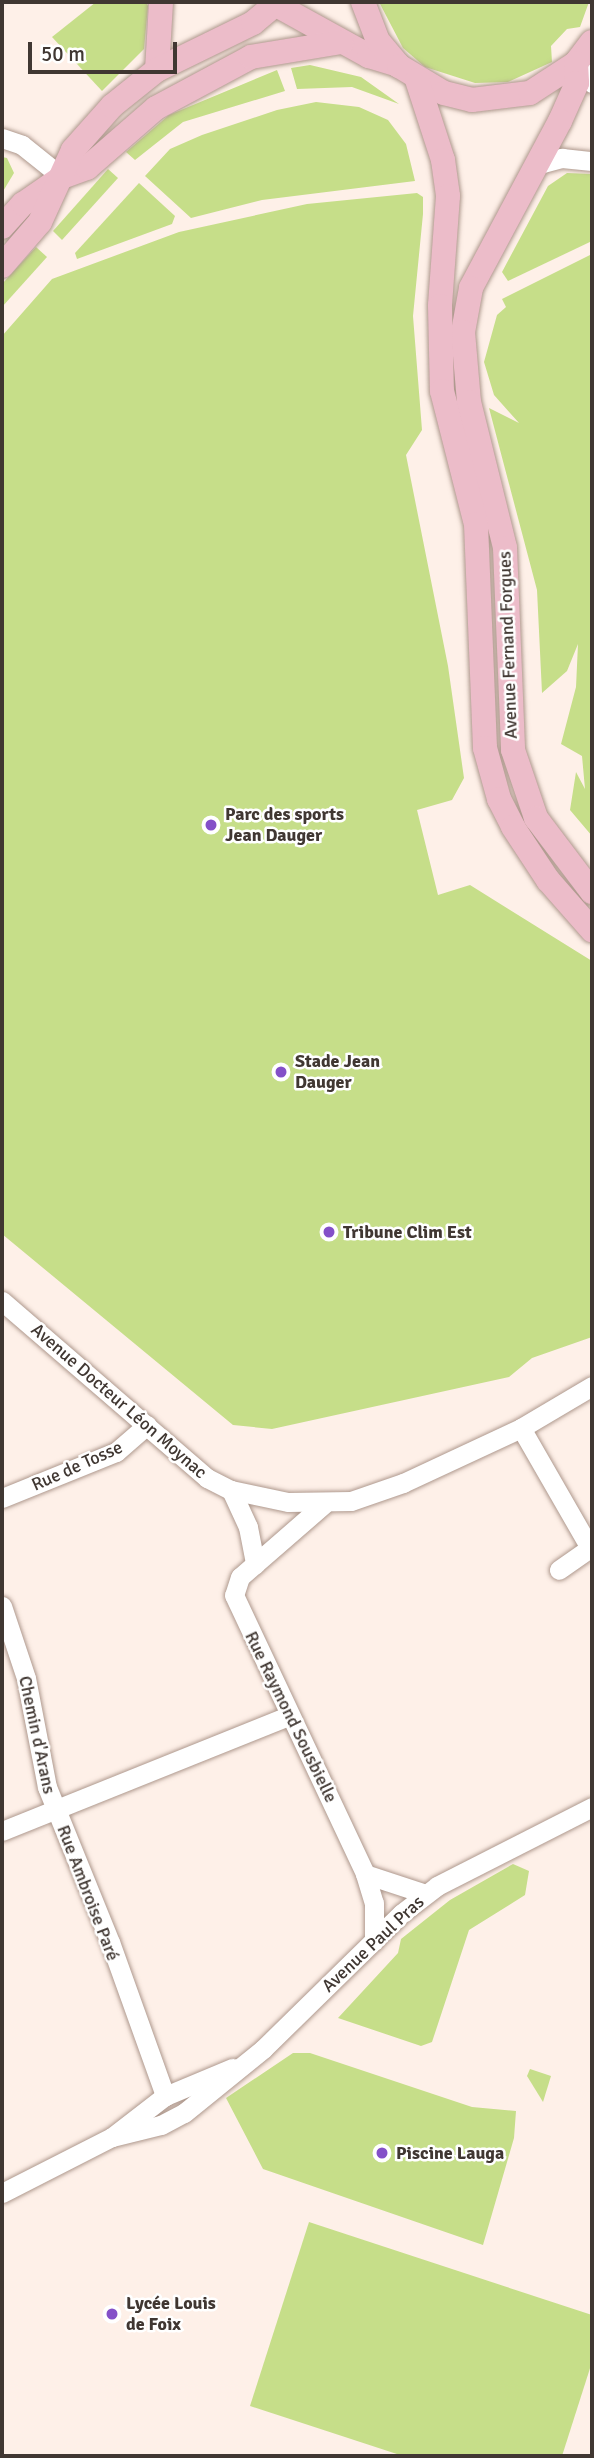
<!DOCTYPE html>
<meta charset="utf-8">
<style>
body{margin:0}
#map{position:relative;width:594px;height:2458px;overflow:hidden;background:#fef0e8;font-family:Signika,sans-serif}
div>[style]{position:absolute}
.green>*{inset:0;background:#c6de89}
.roads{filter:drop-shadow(0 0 2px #ae988d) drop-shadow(0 0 2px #ae988d)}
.minor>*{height:19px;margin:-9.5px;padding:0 9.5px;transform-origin:9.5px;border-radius:9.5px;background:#fff}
.major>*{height:24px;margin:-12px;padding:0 12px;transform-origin:12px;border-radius:12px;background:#ecbcc9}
.dots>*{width:19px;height:19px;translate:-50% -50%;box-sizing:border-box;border:4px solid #fff;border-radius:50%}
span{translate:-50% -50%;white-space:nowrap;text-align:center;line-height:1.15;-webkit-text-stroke:5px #fff;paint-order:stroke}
.street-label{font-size:18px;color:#403732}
.poi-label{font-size:18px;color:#403732;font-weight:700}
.left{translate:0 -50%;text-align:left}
.frame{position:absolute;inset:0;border:4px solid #403732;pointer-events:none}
.scale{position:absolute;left:28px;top:42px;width:149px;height:32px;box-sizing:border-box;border:4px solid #403732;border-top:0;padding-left:9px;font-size:21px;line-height:24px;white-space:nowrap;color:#403732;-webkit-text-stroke:5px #fff;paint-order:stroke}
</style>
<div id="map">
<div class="green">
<div style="clip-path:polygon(96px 2px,146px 2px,148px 6px,144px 49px,102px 91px,52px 37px)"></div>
<div style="clip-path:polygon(379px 2px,589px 2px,580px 27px,567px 29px,551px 46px,552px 62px,508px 82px,475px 83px,425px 67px,403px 48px)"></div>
<div style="clip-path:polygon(310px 65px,361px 77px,399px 104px,352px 87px,297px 89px,291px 68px)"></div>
<div style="clip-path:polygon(277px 70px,285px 91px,183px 122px,135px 160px,126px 152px,169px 115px)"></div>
<div style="clip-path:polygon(316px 102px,359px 107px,388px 120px,406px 144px,415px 181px,262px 200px,191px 218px,145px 176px,170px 149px,202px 135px,277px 110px)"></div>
<div style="clip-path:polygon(2px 157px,7px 158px,14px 173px,2px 193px)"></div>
<div style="clip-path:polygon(108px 169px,118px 178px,62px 240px,53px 231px)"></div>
<div style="clip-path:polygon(567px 173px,592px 174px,592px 241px,508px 281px,502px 272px,548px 186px)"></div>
<div style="clip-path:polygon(139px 183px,175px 216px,172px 224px,77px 259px,75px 253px)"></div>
<div style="clip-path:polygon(417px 193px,423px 197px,423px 214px,413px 316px,422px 430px,406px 455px,448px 666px,464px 778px,452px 800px,417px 810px,438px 895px,470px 885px,592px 961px,592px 1337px,532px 1358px,509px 1377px,272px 1429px,233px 1425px,2px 1234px,2px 336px,52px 279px,179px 232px,307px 204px)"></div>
<div style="clip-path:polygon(36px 247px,47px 257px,2px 307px,2px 284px)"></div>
<div style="clip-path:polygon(592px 254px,592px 836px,570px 810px,576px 772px,585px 789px,582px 756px,561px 744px,576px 687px,578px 644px,567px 671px,542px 693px,537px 590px,489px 408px,519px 423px,494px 395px,484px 362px,497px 315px,506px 307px,502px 299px)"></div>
<div style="clip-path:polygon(513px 1864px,529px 1871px,525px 1895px,469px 1930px,432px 2042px,421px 2046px,338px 2018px,398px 1953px,401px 1939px,450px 1900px)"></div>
<div style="clip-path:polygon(293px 2053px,310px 2053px,472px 2107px,516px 2111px,514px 2138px,483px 2245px,263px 2169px,226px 2098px)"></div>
<div style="clip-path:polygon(530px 2069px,551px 2076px,543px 2102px,527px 2076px)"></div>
<div style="clip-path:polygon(309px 2222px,592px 2315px,592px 2362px,562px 2456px,403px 2456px,250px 2406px)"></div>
</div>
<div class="roads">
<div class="minor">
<div style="left:576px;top:63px;width:26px;rotate:51deg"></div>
<div style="left:2px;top:138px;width:21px;rotate:19deg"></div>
<div style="left:22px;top:145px;width:51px;rotate:38.7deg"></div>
<div style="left:539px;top:164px;width:24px;rotate:-15deg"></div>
<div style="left:562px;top:158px;width:30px;rotate:6deg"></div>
<div style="left:2px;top:1301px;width:271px;rotate:40.8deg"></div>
<div style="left:207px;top:1478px;width:27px;rotate:27deg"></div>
<div style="left:231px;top:1490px;width:58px;rotate:11.9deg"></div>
<div style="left:288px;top:1502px;width:63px;rotate:-0.9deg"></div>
<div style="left:351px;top:1501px;width:55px;rotate:-19.1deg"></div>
<div style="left:403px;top:1483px;width:130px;rotate:-25deg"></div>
<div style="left:521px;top:1428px;width:82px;rotate:-30.6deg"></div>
<div style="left:521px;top:1428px;width:138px;rotate:60.1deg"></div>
<div style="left:590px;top:1548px;width:38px;rotate:145deg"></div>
<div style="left:231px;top:1490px;width:41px;rotate:65.3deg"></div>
<div style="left:248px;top:1527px;width:38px;rotate:79deg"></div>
<div style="left:2px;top:1498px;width:123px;rotate:-22deg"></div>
<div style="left:116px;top:1452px;width:41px;rotate:-41.1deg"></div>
<div style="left:324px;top:1504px;width:111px;rotate:139deg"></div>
<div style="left:240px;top:1577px;width:19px;rotate:108deg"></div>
<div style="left:234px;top:1595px;width:308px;rotate:64.8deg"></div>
<div style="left:365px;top:1874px;width:30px;rotate:73deg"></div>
<div style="left:374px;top:1903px;width:38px;rotate:90deg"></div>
<div style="left:2px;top:1606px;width:76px;rotate:71.6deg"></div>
<div style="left:26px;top:1678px;width:111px;rotate:79.1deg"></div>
<div style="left:47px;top:1787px;width:167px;rotate:67.9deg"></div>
<div style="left:110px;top:1942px;width:164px;rotate:70.3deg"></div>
<div style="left:2px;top:1831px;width:310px;rotate:-21.9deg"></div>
<div style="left:365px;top:1874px;width:64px;rotate:18.2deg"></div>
<div style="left:112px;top:2137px;width:50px;rotate:-13.8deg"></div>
<div style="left:161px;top:2125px;width:26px;rotate:-28deg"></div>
<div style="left:184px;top:2113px;width:102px;rotate:-39deg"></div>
<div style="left:263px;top:2049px;width:194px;rotate:-44.4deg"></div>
<div style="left:402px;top:1913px;width:44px;rotate:-37.6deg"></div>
<div style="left:437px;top:1886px;width:174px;rotate:-27deg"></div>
<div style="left:2px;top:2193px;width:123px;rotate:-27deg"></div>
<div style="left:112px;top:2137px;width:67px;rotate:-37.7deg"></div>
<div style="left:165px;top:2096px;width:73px;rotate:-22.7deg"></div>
</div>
<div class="major">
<div style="left:271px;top:2px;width:112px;rotate:28.9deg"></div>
<div style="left:369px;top:56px;width:30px;rotate:17deg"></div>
<div style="left:363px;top:2px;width:42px;rotate:69deg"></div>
<div style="left:378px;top:41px;width:33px;rotate:50deg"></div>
<div style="left:399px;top:66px;width:52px;rotate:31deg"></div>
<div style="left:444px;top:93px;width:29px;rotate:14deg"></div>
<div style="left:472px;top:100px;width:58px;rotate:-6.9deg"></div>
<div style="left:530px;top:93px;width:55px;rotate:-33.1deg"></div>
<div style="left:576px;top:63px;width:26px;rotate:-53deg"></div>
<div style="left:576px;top:63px;width:20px;rotate:87deg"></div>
<div style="left:577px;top:83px;width:42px;rotate:114.1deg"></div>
<div style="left:560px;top:121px;width:189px;rotate:118.1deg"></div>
<div style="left:471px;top:288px;width:45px;rotate:100.3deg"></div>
<div style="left:463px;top:332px;width:70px;rotate:85.1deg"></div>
<div style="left:469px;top:402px;width:150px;rotate:76.1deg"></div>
<div style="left:505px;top:548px;width:202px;rotate:87.7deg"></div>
<div style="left:513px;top:750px;width:72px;rotate:71.3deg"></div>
<div style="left:536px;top:818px;width:93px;rotate:52.9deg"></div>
<div style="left:157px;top:70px;width:68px;rotate:-86.6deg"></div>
<div style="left:417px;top:80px;width:84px;rotate:72deg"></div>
<div style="left:443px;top:160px;width:36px;rotate:82deg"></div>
<div style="left:448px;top:196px;width:110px;rotate:94.2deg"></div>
<div style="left:440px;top:306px;width:85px;rotate:88.7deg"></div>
<div style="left:442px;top:391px;width:137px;rotate:75.7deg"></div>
<div style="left:476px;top:524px;width:224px;rotate:87.7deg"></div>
<div style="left:485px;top:748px;width:53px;rotate:74.6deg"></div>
<div style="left:499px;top:799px;width:31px;rotate:63deg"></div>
<div style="left:513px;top:827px;width:64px;rotate:56.6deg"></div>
<div style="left:548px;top:880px;width:67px;rotate:48.7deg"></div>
<div style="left:2px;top:227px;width:31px;rotate:-48deg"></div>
<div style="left:23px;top:204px;width:47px;rotate:-34.7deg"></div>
<div style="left:62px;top:177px;width:27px;rotate:-20deg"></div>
<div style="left:87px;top:168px;width:91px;rotate:-41deg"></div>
<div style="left:156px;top:108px;width:108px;rotate:-28.2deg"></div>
<div style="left:251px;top:57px;width:92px;rotate:-9.4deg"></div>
<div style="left:2px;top:266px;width:58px;rotate:-49.2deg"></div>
<div style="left:40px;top:222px;width:79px;rotate:-65.4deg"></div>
<div style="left:73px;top:150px;width:59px;rotate:-48.4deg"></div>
<div style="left:112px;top:106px;width:58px;rotate:-38.7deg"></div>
<div style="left:157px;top:70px;width:107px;rotate:-26.1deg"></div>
<div style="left:253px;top:23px;width:33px;rotate:-40deg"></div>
</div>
</div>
<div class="dots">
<div style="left:211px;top:825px;background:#8450c8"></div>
<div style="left:281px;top:1072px;background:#8450c8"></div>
<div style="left:329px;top:1232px;background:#8450c8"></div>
<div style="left:382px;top:2153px;background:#8450c8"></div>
<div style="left:112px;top:2314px;background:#8450c8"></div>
</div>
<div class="street-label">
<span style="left:508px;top:645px;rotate:-92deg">Avenue Fernand Forgues</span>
<span style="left:119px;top:1401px;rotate:41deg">Avenue Docteur Léon Moynac</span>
<span style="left:77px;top:1466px;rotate:-24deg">Rue de Tosse</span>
<span style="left:291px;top:1717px;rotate:64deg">Rue Raymond Sousbielle</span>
<span style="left:37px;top:1735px;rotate:78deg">Chemin d'Arans</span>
<span style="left:88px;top:1893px;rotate:69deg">Rue Ambroise Paré</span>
<span style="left:373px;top:1944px;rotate:-43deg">Avenue Paul Pras</span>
</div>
<div class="poi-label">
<span class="left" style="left:225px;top:825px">Parc des sports<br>Jean Dauger</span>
<span class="left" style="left:295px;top:1072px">Stade Jean<br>Dauger</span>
<span class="left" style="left:343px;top:1232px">Tribune Clim Est</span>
<span class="left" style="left:396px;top:2153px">Piscine Lauga</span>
<span class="left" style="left:126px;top:2314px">Lycée Louis<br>de Foix</span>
</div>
<div class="frame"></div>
<div class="scale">50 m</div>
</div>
